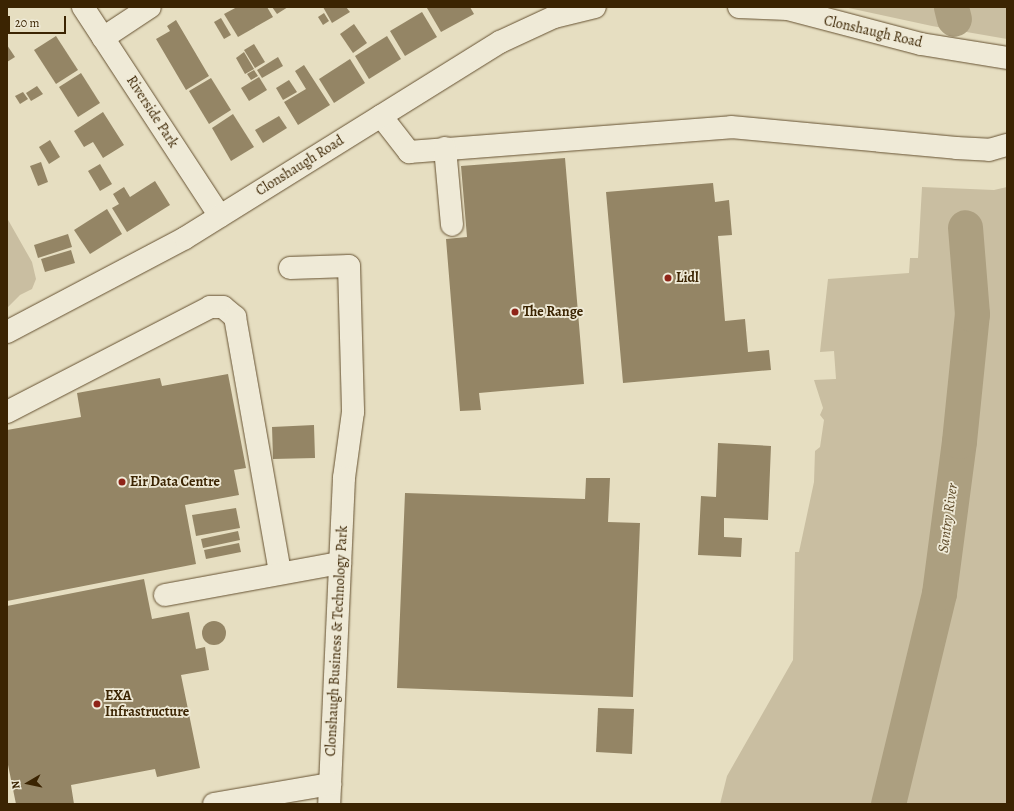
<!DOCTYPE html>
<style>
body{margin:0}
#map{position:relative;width:1014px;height:811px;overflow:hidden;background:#e6dec1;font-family:Alegreya,serif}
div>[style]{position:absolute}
.green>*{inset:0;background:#c9bea1}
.river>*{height:35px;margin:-17.5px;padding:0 17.5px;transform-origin:17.5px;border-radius:17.5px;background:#ac9f80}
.building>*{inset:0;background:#948565}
.round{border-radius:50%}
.roads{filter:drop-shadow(0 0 1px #665232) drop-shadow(0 0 1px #665232)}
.minor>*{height:22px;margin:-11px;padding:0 11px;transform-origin:11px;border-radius:11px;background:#efead7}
.dots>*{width:11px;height:11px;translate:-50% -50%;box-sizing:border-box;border:2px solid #efead7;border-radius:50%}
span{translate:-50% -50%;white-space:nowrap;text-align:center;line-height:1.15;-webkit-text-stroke:3.5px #efead7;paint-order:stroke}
.street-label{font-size:14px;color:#3b2402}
.poi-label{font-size:14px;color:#3b2402;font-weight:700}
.left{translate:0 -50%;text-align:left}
.water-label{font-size:15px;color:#5d4928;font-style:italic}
.frame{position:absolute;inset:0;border:8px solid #3b2402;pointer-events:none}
.north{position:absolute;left:8px;top:763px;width:40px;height:40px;-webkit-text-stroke:3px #efead7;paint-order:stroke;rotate:261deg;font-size:11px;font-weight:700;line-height:16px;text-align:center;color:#3b2402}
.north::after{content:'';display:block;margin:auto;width:14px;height:18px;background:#3b2402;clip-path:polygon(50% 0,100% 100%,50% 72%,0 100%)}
.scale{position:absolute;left:8px;top:16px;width:58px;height:18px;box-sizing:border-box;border:2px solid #3b2402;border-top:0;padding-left:5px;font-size:12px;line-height:14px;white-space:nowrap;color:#3b2402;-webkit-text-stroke:3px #efead7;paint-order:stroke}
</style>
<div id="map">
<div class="green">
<div style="clip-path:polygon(844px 7px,1007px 7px,1007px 39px,932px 26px)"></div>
<div style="clip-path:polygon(922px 187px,994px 190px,1007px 187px,1007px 804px,720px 804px,727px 776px,793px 660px,795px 552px,799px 552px,814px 482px,815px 451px,820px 447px,824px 420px,820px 415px,823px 408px,814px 380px,836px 379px,834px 351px,820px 352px,828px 279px,909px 273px,910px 258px,918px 258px)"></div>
<div style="clip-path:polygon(7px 218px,32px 262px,36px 279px,32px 289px,20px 295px,7px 308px)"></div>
</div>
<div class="river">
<div style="left:951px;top:7px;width:12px;rotate:76deg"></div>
<div style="left:888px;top:804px;width:217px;rotate:-76.4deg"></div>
<div style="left:939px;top:593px;width:153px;rotate:-82.5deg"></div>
<div style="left:959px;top:441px;width:128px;rotate:-84.2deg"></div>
<div style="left:972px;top:314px;width:87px;rotate:-94.6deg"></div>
</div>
<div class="building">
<div style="clip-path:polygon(237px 7px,267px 7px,273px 17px,238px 37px,224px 14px)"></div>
<div style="clip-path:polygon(272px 7px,288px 7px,277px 14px)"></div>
<div style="clip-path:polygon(323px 7px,346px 7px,350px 12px,332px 23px)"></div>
<div style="clip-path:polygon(470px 7px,474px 14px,441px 32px,427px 8px)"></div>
<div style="clip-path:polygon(422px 12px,437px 37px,405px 56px,390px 31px)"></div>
<div style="clip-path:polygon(324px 13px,329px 21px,323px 25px,318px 17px)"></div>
<div style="clip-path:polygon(221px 18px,231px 35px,224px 39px,214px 22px)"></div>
<div style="clip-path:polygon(176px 20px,209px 76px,186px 90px,156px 39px,170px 31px,167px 26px)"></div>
<div style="clip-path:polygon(354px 24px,367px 43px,353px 53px,340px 34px)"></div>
<div style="clip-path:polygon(56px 36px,78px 70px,56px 84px,34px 50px)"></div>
<div style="clip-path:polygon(387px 36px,401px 59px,369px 79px,355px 56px)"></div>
<div style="clip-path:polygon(254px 44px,265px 62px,255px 68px,244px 50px)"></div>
<div style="clip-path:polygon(7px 45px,15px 57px,7px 62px)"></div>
<div style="clip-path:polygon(244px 52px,254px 69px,245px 74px,236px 58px)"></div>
<div style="clip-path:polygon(278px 57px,283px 66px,262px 78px,257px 70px)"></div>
<div style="clip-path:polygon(350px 59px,365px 83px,334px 103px,319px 79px)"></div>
<div style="clip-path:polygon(304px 65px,330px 105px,298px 125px,284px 102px,306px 89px,295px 71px)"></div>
<div style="clip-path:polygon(254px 70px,258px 76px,251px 80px,247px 74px)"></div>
<div style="clip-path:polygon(81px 73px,100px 103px,78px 117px,59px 87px)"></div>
<div style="clip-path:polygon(259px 77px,267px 90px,249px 101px,241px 88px)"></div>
<div style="clip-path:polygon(211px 78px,231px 110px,209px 124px,189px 91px)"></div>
<div style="clip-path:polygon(289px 80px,297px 92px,283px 100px,276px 88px)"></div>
<div style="clip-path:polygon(37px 86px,43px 94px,31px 101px,26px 93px)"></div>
<div style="clip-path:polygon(23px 92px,28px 99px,20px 104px,15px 96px)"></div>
<div style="clip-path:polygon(103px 112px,124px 145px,103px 158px,93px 142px,84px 147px,74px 131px)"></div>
<div style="clip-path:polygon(233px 114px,254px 147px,231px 161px,212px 128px)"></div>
<div style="clip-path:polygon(279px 116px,287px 128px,263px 143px,255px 130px)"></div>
<div style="clip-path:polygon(50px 140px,60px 157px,49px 164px,39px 147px)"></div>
<div style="clip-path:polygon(565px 158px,584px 384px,479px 393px,481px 410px,460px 411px,446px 239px,467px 237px,461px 166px)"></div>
<div style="clip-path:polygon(41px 162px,48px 182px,38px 186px,30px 166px)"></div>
<div style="clip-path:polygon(100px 164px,112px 184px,100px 191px,88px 171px)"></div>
<div style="clip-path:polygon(155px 181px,170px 205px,127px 232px,112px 208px,119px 204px,113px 194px,124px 187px,130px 197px)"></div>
<div style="clip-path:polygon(713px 183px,715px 202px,729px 200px,732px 235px,718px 236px,725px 321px,745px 319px,748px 352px,769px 350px,771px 370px,623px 383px,606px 192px)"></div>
<div style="clip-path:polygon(107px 209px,122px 234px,90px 254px,74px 230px)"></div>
<div style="clip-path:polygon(68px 234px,72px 247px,38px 258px,34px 245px)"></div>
<div style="clip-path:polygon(71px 250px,75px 263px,45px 272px,41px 259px)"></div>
<div style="clip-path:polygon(228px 374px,246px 468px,234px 470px,239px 495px,185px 505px,196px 564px,7px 601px,7px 430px,81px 417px,77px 393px,160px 378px,162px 386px)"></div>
<div style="clip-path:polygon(314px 425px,315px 458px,273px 459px,272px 427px)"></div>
<div style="clip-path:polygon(718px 443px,771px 446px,768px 520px,724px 518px,724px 537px,742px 538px,741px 557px,698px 555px,701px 496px,716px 497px)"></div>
<div style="clip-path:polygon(586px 478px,610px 478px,608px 522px,640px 523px,633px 697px,397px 688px,405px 493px,585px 499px)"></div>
<div style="clip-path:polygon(236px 508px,240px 528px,196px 536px,192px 515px)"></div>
<div style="clip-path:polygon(238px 531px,240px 540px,203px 548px,201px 539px)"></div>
<div style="clip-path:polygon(239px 543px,241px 552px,206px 559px,204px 550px)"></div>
<div style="clip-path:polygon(144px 579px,152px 619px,189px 612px,196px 649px,205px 647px,209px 670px,181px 675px,200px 768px,157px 777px,155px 769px,71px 785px,74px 804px,16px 804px,7px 760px,7px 606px)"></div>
<div class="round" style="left:202px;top:621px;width:24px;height:24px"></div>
<div style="clip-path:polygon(598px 708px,634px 709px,632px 754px,596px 752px)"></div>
</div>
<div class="roads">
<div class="minor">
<div style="left:83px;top:7px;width:250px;rotate:56.8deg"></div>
<div style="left:739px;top:7px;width:49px;rotate:2.3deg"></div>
<div style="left:788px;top:9px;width:138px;rotate:14.7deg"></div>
<div style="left:921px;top:44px;width:87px;rotate:9.2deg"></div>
<div style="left:103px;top:38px;width:56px;rotate:-33.4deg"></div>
<div style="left:381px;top:116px;width:46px;rotate:52.1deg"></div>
<div style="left:409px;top:152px;width:323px;rotate:-4.4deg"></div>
<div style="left:731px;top:127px;width:226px;rotate:5.3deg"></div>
<div style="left:956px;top:148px;width:33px;rotate:3deg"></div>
<div style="left:989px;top:150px;width:19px;rotate:-16deg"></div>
<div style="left:445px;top:148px;width:77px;rotate:84.8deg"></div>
<div style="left:290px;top:268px;width:59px;rotate:-1.9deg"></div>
<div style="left:349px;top:266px;width:146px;rotate:88.4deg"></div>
<div style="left:353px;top:412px;width:67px;rotate:97.8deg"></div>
<div style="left:344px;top:478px;width:326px;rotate:92.6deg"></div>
<div style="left:7px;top:332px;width:201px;rotate:-27.8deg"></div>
<div style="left:185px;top:238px;width:371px;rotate:-31.9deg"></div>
<div style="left:500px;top:42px;width:60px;rotate:-24.8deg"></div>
<div style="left:554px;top:17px;width:42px;rotate:-13.7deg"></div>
<div style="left:7px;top:412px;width:229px;rotate:-27.3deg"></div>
<div style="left:210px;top:307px;width:13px"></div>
<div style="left:223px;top:307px;width:16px;rotate:40deg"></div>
<div style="left:235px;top:317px;width:259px;rotate:80deg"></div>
<div style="left:165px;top:595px;width:178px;rotate:-10.4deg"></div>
<div style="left:214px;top:804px;width:118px;rotate:-9.8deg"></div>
</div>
</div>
<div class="dots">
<div style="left:668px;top:278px;background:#8f2418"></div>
<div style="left:515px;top:312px;background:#8f2418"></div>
<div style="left:122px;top:482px;background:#8f2418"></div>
<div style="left:97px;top:704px;background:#8f2418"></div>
</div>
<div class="street-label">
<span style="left:873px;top:32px;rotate:13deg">Clonshaugh Road</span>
<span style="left:152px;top:112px;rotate:57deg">Riverside Park</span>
<span style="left:300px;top:166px;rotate:-32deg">Clonshaugh Road</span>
<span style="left:337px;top:641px;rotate:-87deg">Clonshaugh Business &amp; Technology Park</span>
</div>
<div class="poi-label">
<span class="left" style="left:676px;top:278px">Lidl</span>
<span class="left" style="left:523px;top:312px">The Range</span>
<span class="left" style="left:130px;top:482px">Eir Data Centre</span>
<span class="left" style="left:105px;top:704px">EXA<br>Infrastructure</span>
</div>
<div class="water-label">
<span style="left:948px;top:518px;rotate:-82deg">Santry River</span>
</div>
<div class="frame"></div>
<div class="north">N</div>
<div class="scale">20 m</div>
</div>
